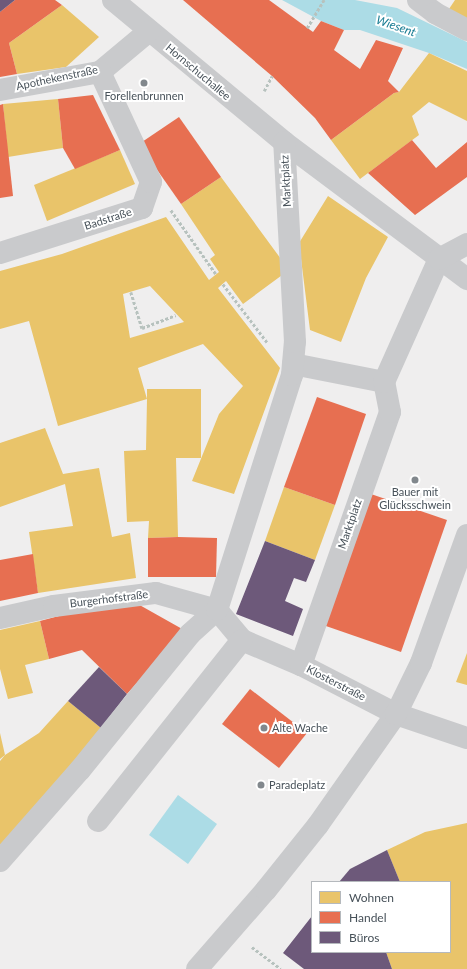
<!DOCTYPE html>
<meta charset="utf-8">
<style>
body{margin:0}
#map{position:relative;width:467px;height:969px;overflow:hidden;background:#efeeee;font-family:Lato,sans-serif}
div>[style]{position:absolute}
.water>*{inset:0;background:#acdce6}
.homes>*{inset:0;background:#e9c46a}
.shops>*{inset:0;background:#e76f51}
.offices>*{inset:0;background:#6d597a}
.path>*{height:2.5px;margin-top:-1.25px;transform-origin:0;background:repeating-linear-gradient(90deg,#b7c2be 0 3px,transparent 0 5px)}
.minor>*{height:22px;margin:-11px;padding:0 11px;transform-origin:11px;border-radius:11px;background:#c9cacc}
.dots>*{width:11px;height:11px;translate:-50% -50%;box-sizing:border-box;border:2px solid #fff;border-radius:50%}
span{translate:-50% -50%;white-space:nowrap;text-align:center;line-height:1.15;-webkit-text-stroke:4px #fff;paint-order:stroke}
.street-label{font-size:11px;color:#475159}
.poi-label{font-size:11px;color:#475159}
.left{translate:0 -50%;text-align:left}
.water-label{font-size:12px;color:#197c93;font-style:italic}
.legend{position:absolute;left:311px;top:881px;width:140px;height:72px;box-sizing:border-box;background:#fff;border:1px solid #b5b9bd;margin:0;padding:5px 7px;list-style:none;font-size:12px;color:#475159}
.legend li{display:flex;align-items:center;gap:8px;height:20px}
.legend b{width:20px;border:1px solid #b5b9bd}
</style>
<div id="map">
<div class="water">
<div style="clip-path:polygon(282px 0,355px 0,397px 8px,467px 42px,467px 69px,429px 53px,360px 30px,344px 30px,321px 21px)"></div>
<div style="clip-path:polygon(178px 795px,217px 824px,188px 864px,149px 835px)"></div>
</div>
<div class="homes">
<div style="clip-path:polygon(455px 0,467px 0,467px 23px,449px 9px)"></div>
<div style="clip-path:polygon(62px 5px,99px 37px,66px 67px,17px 74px,9px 43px)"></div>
<div style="clip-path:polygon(429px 53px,467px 71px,467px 121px,429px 102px,412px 116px,419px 135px,360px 179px,331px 140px,394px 93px,399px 92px)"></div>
<div style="clip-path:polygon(58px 99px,63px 148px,8px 157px,3px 104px)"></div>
<div style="clip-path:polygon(120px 150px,135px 184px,47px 221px,34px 185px)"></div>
<div style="clip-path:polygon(evenodd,221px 177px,289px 270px,243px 304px,226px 281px,218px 288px,280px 368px,234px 494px,192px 481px,219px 414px,243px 386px,203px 344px,138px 368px,147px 399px,147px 389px,201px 389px,201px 458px,176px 458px,178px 537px,148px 538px,149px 521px,127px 522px,124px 451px,146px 450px,147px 399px,58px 426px,29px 321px,0 329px,0 271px,62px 254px,166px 217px,209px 280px,219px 272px,210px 259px,215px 255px,181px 204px,221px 177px,150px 286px,184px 322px,130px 338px,123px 294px,150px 286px)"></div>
<div style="clip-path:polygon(328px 196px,388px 237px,366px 278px,341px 342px,310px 330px,299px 243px)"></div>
<div style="clip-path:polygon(45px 428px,63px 474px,99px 468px,112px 537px,130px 533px,136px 578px,38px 593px,29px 532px,73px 526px,65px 484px,0 507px,0 443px)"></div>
<div style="clip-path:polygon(284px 487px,335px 505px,315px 560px,265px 541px)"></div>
<div style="clip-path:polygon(40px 621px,49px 659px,25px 665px,33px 693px,8px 699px,0 669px,0 630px)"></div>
<div style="clip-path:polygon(467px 653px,467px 685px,456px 682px)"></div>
<div style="clip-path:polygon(68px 701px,101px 728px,73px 765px,0 847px,0 761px,5px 755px,39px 733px)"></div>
<div style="clip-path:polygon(0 733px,5px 755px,0 759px)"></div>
<div style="clip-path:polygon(467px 823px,467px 969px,392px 969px,386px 952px,450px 952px,450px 882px,400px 882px,387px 850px,425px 832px)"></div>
</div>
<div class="shops">
<div style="clip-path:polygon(15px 0,55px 0,62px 5px,9px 43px,17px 74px,0 77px,0 12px)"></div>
<div style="clip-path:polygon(183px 0,269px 0,313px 32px,321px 21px,344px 30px,334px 50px,360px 69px,376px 40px,403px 48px,388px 81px,399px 92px,394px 93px,331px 140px,315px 118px,272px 76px)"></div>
<div style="clip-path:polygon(93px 95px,120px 150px,75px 169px,63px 148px,58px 99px)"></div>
<div style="clip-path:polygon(3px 104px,13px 196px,0 198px,0 105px)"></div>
<div style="clip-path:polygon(179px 117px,221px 177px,181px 204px,139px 144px)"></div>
<div style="clip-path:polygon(412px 140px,436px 168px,467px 142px,467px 177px,415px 215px,368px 173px)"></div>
<div style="clip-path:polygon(317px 397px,366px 414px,335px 505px,284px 487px)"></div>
<div style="clip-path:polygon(368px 493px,447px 520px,401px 652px,323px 625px)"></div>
<div style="clip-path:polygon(178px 537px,217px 538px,216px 577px,148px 577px,148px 538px)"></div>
<div style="clip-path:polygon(33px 554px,38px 593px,0 601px,0 560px)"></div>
<div style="clip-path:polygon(136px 603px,184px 630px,127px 694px,82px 650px,49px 659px,40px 621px,74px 612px)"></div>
<div style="clip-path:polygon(250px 689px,307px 733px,279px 768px,222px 724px)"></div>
</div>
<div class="offices">
<div style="clip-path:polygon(0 0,15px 0,0 12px)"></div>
<div style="clip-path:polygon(265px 541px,315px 560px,306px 582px,294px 578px,285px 601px,303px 609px,293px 636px,236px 614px)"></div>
<div style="clip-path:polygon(99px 667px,127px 694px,101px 728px,68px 701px)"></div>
<div style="clip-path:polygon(387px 850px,400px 882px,339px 882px,350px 869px)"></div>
<div style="clip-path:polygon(312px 916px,312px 952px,386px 952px,392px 969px,304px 969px,283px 953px)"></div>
</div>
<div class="path">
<div style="left:307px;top:28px;width:33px;rotate:-59deg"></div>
<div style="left:264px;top:91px;width:17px;rotate:-62deg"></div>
<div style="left:171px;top:210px;width:78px;rotate:54.9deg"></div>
<div style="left:223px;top:284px;width:73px;rotate:52.8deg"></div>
<div style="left:131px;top:292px;width:38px;rotate:73deg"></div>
<div style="left:142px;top:328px;width:36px;rotate:-21deg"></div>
<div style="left:252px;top:947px;width:36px;rotate:37deg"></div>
</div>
<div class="minor">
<div style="left:113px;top:0;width:222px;rotate:39.7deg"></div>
<div style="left:284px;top:142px;width:229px;rotate:36.8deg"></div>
<div style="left:418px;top:0;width:21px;rotate:37deg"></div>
<div style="left:435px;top:13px;width:36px;rotate:28deg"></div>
<div style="left:0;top:90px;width:102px;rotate:-10.2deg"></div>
<div style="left:100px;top:72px;width:64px;rotate:-39.9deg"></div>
<div style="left:0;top:253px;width:149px;rotate:-17.6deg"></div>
<div style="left:142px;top:208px;width:28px;rotate:-71deg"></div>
<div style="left:151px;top:182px;width:121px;rotate:-114.9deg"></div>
<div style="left:293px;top:364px;width:93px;rotate:11.2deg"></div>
<div style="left:217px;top:610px;width:39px;rotate:50deg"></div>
<div style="left:242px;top:640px;width:64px;rotate:23deg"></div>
<div style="left:301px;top:665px;width:107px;rotate:27.3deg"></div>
<div style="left:396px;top:714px;width:75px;rotate:18.7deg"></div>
<div style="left:0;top:618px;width:55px;rotate:-12.5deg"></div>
<div style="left:54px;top:606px;width:103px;rotate:-7.3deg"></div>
<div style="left:156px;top:593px;width:63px;rotate:15.6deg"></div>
<div style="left:301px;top:665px;width:268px;rotate:-70.6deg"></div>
<div style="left:390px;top:412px;width:31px;rotate:-101deg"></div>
<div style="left:384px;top:382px;width:135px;rotate:-65.9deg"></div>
<div style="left:439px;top:259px;width:32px;rotate:-28deg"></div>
<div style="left:98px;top:821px;width:231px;rotate:-51.5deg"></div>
<div style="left:0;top:861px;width:121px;rotate:-48.7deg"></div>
<div style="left:80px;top:770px;width:175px;rotate:-51deg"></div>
<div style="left:190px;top:634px;width:36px;rotate:-42deg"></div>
<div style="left:217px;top:610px;width:247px;rotate:-72.3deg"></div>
<div style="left:292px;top:375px;width:33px;rotate:-85deg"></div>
<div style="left:295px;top:342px;width:200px;rotate:-93.1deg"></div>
<div style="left:197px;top:969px;width:105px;rotate:-48.9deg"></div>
<div style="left:266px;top:890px;width:83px;rotate:-51.3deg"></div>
<div style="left:318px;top:825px;width:136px;rotate:-54.9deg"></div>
<div style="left:396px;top:714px;width:57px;rotate:-63.9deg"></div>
<div style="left:421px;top:663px;width:136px;rotate:-70.2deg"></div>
</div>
<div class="dots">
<div style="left:144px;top:83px;background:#82888d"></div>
<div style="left:415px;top:480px;background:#82888d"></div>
<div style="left:264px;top:728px;background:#82888d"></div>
<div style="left:261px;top:785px;background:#82888d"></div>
</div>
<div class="street-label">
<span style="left:198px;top:72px;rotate:40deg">Hornschuchallee</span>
<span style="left:57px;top:78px;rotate:-12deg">Apothekenstraße</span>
<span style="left:286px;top:181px;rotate:-93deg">Marktplatz</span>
<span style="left:108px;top:219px;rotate:-18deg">Badstraße</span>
<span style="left:350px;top:524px;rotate:-71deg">Marktplatz</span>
<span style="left:109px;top:599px;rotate:-7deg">Burgerhofstraße</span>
<span style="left:336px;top:683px;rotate:27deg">Klosterstraße</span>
</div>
<div class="poi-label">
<span style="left:144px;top:96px">Forellenbrunnen</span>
<span style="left:415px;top:499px">Bauer mit<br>Glücksschwein</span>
<span class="left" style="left:272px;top:728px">Alte Wache</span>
<span class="left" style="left:269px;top:785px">Paradeplatz</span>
</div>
<div class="water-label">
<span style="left:396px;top:26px;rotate:19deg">Wiesent</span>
</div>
<ul class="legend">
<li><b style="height:11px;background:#e9c46a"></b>Wohnen</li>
<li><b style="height:11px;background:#e76f51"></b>Handel</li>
<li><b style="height:11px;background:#6d597a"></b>Büros</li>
</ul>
</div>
